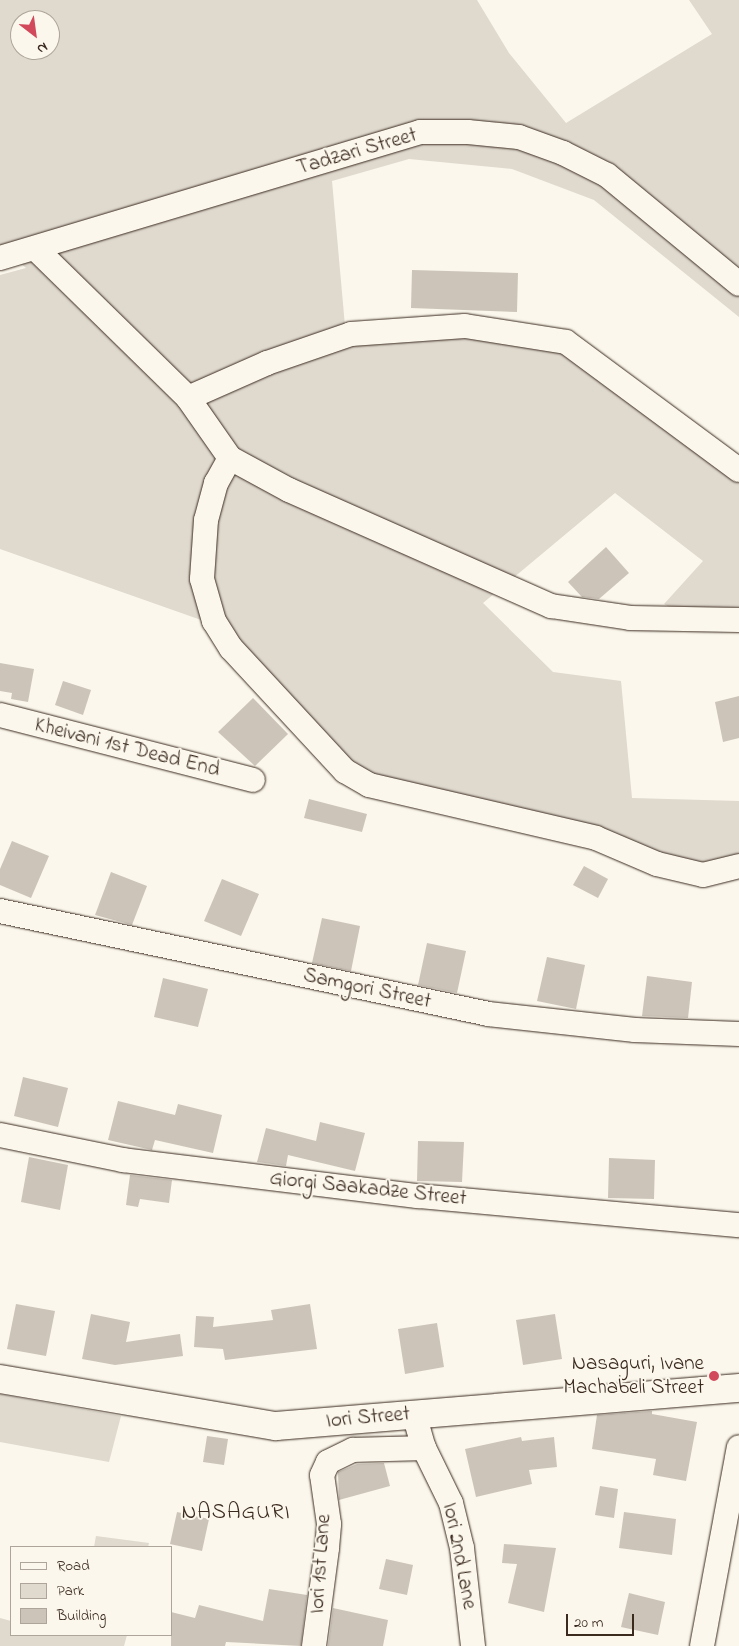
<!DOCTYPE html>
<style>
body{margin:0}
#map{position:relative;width:739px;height:1646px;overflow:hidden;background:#fbf7ec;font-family:"Indie Flower",sans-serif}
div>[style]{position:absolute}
.green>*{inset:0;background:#dfd9ce}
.building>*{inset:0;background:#ccc4b9}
.roads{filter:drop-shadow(0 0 1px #3b2a1e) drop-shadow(0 0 1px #3b2a1e)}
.minor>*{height:24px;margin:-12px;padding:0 12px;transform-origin:12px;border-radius:12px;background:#fbf7ec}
.tertiary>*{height:28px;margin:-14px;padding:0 14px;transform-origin:14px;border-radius:14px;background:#fbf7ec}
.dots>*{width:14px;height:14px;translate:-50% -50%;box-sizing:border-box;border:2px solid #fbf7ec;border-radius:50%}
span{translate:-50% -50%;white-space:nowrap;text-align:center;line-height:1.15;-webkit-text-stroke:4px #fbf7ec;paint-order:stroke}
.street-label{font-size:21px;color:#3b2a1e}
.poi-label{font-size:21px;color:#3b2a1e}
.right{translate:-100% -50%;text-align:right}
.neighbourhood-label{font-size:22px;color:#3b2a1e;letter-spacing:1px}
.legend{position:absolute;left:10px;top:1546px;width:162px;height:90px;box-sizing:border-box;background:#fbf7ec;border:1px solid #aea59a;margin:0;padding:6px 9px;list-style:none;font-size:15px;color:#3b2a1e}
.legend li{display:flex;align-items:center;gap:10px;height:25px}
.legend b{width:25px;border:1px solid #aea59a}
.north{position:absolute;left:10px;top:10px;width:50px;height:50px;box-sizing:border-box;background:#fbf7ec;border:1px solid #aea59a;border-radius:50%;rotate:150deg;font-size:14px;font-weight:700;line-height:20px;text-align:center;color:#3b2a1e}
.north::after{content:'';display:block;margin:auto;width:18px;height:22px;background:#d1495b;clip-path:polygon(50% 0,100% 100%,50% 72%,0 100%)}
.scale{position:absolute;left:566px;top:1614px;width:68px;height:22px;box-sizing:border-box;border:2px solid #3b2a1e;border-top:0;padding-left:6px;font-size:15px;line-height:18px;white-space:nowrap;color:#3b2a1e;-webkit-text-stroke:4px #fbf7ec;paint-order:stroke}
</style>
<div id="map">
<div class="green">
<div style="clip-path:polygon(evenodd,0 0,477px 0,509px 53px,566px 123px,712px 34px,689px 0,739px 0,739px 317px,594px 200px,512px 169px,409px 159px,332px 181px,345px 326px,565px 329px,739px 458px,739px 607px,673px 609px,664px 604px,703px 561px,615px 493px,483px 603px,553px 672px,621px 681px,632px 798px,739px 801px,739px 858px,689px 864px,370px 775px,345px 760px,204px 621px,0 549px,0 275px,26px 268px,0 246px,0 0,20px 20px,50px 20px,50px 50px,20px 50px,20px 20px)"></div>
<div style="clip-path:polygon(0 1394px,121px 1416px,109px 1462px,0 1442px)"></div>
<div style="clip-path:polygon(96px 1536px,149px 1543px,148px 1547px,94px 1547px)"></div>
<div style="clip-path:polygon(0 1618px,11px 1621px,11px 1635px,127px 1635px,124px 1646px,0 1646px)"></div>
</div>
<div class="building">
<div style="clip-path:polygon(412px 270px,518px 273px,517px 312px,411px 308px)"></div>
<div style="clip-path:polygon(606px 547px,629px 573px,599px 599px,582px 597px,568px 582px)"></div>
<div style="clip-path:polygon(0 663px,34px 669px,28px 702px,11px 699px,12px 693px,0 691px)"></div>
<div style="clip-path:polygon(63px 681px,91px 690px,83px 715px,55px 705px)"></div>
<div style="clip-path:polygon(739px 696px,739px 738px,723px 742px,715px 702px)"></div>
<div style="clip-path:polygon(253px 698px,288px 734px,255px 766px,218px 732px)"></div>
<div style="clip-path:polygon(309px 799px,367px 814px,362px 832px,304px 818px)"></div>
<div style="clip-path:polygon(12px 841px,49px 856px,31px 898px,0 885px,0 869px)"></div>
<div style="clip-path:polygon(584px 866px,608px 879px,598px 898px,573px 885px)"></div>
<div style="clip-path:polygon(111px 872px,147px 886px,132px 925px,95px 915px)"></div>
<div style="clip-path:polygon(222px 879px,259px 894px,241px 936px,204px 921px)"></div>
<div style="clip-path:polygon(322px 918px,360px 926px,351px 971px,312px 963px)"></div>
<div style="clip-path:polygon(427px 943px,466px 951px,457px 993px,418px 985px)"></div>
<div style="clip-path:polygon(547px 957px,585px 965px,576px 1009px,537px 1001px)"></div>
<div style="clip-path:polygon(647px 976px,692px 982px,688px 1018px,642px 1016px)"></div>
<div style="clip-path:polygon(163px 978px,208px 989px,198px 1027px,154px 1017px)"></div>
<div style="clip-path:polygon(23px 1077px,68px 1088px,58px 1127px,14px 1116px)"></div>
<div style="clip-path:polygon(118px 1101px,175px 1115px,178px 1104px,222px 1115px,213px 1153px,155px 1140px,152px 1150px,108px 1140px)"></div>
<div style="clip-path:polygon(320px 1122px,365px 1133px,355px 1171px,288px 1155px,286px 1166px,257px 1162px,266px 1128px,316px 1141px)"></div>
<div style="clip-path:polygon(418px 1141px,464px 1142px,462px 1182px,417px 1181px)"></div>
<div style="clip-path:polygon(29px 1157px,68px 1165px,60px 1210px,21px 1202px)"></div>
<div style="clip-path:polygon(609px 1158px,655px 1160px,654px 1199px,608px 1198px)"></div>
<div style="clip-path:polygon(130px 1175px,172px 1180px,169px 1203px,140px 1199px,138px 1207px,126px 1205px)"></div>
<div style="clip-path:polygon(16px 1304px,55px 1311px,46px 1356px,7px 1349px)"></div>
<div style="clip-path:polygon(310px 1304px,317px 1349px,225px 1360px,223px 1349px,194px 1347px,196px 1316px,214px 1317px,213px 1327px,273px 1320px,271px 1310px)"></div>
<div style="clip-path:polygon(91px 1314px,130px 1322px,126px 1342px,180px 1334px,183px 1356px,115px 1365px,82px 1359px)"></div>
<div style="clip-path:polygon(555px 1314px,562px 1359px,523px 1365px,516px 1320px)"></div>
<div style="clip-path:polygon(437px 1323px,444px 1367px,405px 1374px,398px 1329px)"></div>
<div style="clip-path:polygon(652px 1411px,652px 1414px,697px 1422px,686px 1481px,653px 1475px,656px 1459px,592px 1449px,597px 1415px)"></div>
<div style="clip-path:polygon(207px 1436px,228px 1439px,224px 1465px,203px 1462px)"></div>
<div style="clip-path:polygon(521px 1437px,522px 1441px,554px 1437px,557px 1467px,529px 1470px,532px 1484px,476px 1497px,465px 1449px)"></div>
<div style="clip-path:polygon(384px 1463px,390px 1486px,339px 1500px,338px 1472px,357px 1464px)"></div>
<div style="clip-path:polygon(600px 1486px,618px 1489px,614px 1518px,595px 1515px)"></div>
<div style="clip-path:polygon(177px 1512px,209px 1519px,202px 1551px,170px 1544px)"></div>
<div style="clip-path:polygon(624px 1512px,676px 1519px,672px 1555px,619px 1548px)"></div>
<div style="clip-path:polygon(504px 1544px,556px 1548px,544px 1612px,508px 1603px,517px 1564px,502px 1563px)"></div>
<div style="clip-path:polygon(386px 1559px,413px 1565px,407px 1595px,379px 1589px)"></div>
<div style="clip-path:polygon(269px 1589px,307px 1595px,301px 1646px,226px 1642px,225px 1646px,171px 1646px,171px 1612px,195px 1618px,199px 1605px,263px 1621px)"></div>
<div style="clip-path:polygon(629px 1593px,665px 1602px,658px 1635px,621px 1627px)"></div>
<div style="clip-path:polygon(333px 1608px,388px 1620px,383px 1646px,328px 1646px)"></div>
</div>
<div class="roads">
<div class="minor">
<div style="left:36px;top:249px;width:213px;rotate:44.4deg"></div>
<div style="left:188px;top:398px;width:73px;rotate:55deg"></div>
<div style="left:230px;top:458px;width:67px;rotate:28.5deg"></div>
<div style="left:289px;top:490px;width:287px;rotate:23.9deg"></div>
<div style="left:551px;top:606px;width:80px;rotate:8.6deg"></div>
<div style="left:630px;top:618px;width:109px;rotate:1.1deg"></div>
<div style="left:0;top:258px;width:438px;rotate:-16.7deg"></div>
<div style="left:420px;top:132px;width:48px"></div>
<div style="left:468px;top:132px;width:51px;rotate:5.6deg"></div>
<div style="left:519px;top:137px;width:47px;rotate:20deg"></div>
<div style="left:563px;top:153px;width:49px;rotate:26.6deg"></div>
<div style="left:607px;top:175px;width:171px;rotate:39.5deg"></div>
<div style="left:188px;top:398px;width:86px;rotate:-23.9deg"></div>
<div style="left:267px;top:363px;width:89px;rotate:-19deg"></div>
<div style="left:351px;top:334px;width:114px;rotate:-4deg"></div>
<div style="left:465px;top:326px;width:102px;rotate:9deg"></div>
<div style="left:566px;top:342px;width:215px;rotate:36.5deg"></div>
<div style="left:230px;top:458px;width:29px;rotate:119deg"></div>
<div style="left:216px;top:483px;width:38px;rotate:105deg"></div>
<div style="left:206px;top:520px;width:59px;rotate:93.9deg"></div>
<div style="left:202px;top:579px;width:44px;rotate:74.1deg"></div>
<div style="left:214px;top:621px;width:32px;rotate:58deg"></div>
<div style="left:231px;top:648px;width:168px;rotate:47.2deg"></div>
<div style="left:345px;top:771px;width:28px;rotate:30deg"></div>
<div style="left:369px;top:785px;width:233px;rotate:13.1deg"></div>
<div style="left:596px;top:838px;width:66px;rotate:23.1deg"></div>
<div style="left:657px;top:864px;width:47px;rotate:13.4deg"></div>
<div style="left:703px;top:875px;width:37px;rotate:-14deg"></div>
<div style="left:0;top:715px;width:261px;rotate:14.4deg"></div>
<div style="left:0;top:911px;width:499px;rotate:11.9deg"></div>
<div style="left:488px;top:1014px;width:148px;rotate:6.2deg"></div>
<div style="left:635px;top:1030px;width:104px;rotate:2.2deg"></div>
<div style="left:0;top:1135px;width:126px;rotate:11.5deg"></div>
<div style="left:123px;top:1160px;width:297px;rotate:7deg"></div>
<div style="left:418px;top:1196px;width:322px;rotate:5.2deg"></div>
<div style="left:414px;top:1414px;width:35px;rotate:74deg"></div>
<div style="left:424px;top:1448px;width:61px;rotate:63.9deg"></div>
<div style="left:451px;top:1503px;width:46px;rotate:76.3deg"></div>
<div style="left:462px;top:1548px;width:99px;rotate:83.6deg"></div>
<div style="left:314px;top:1646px;width:99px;rotate:-82.4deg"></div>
<div style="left:327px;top:1548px;width:24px;rotate:-85deg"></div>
<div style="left:329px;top:1524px;width:49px;rotate:-98.1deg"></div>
<div style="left:322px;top:1475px;width:14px;rotate:-65deg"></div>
<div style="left:328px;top:1462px;width:28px;rotate:-26deg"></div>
<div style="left:353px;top:1450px;width:71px;rotate:-1.6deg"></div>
<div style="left:702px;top:1646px;width:202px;rotate:-79.5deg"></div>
</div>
<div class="tertiary">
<div style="left:0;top:1379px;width:280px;rotate:9.7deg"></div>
<div style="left:276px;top:1426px;width:465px;rotate:-4.7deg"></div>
</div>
</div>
<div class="dots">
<div style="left:714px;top:1376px;background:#d1495b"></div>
</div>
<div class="street-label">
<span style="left:357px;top:152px;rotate:-16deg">Tadzari Street</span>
<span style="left:127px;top:748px;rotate:14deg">Kheivani 1st Dead End</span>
<span style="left:367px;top:989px;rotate:12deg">Samgori Street</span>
<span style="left:368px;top:1189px;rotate:6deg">Giorgi Saakadze Street</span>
<span style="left:368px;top:1418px;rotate:-5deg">Iori Street</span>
<span style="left:459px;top:1556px;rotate:79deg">Iori 2nd Lane</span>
<span style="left:321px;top:1564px;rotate:-86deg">Iori 1st Lane</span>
</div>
<div class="poi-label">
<span class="right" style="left:704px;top:1376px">Nasaguri, Ivane<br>Machabeli Street</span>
</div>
<div class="neighbourhood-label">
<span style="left:236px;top:1514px">NASAGURI</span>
</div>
<ul class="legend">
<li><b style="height:6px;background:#fbf7ec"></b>Road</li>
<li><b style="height:14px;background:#dfd9ce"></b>Park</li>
<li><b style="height:14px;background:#ccc4b9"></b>Building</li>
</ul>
<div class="north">N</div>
<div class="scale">20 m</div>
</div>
